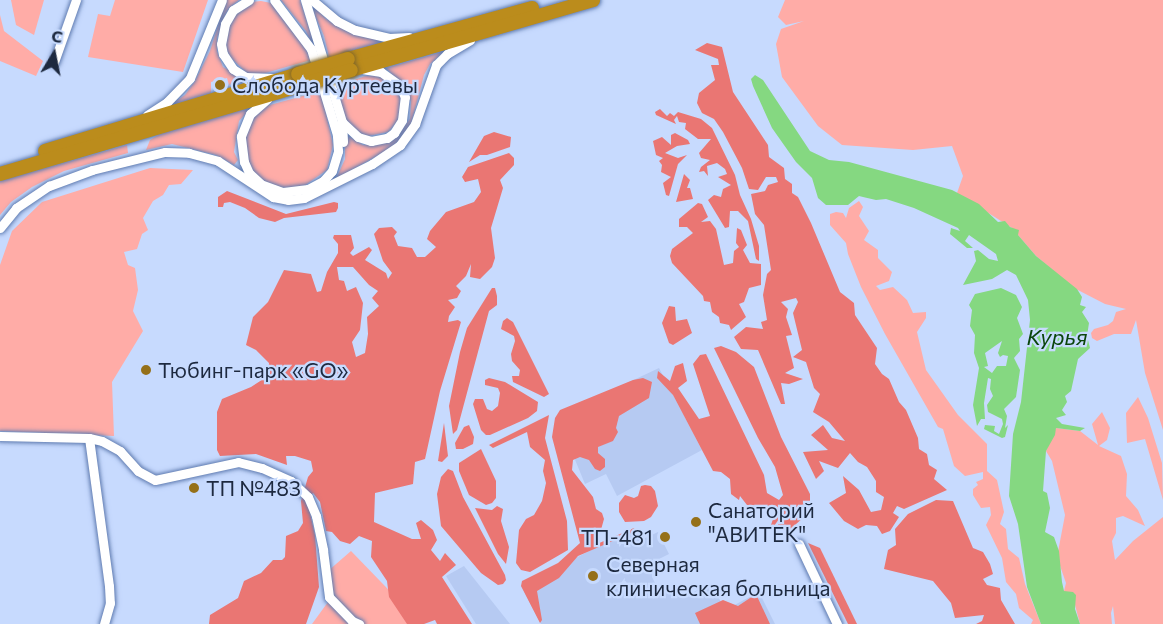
<!DOCTYPE html>
<meta charset="utf-8">
<style>
body{margin:0}
#map{position:relative;width:1163px;height:624px;overflow:hidden;background:#c7dafe;font-family:Commissioner,sans-serif}
div>[style]{position:absolute}
.built>*{inset:0;background:#b6caf2}
.green>*{inset:0;background:#ffaca7}
.forest>*{inset:0;background:#ea7673}
.water>*{inset:0;background:#85d881}
.roads{filter:drop-shadow(0 0 2px #5f7bb0) drop-shadow(0 0 2px #5f7bb0)}
.minor>*{height:9px;margin:-4.5px;padding:0 4.5px;transform-origin:4.5px;border-radius:4.5px;background:#fff}
.highway>*{height:14px;margin:-7px;padding:0 7px;transform-origin:7px;border-radius:7px;background:#bb8c1c}
.bridges{filter:drop-shadow(0 0 2px #846928) drop-shadow(0 0 2px #846928)}
.highway-bridge>*{height:14px;margin:-7px;padding:0 7px;transform-origin:7px;border-radius:7px;background:#bb8c1c}
.dots>*{width:16px;height:16px;translate:-50% -50%;box-sizing:border-box;border:3px solid #c7dafe;border-radius:50%}
span{translate:-50% -50%;white-space:nowrap;text-align:center;line-height:1.15;-webkit-text-stroke:4.5px #c7dafe;paint-order:stroke}
.poi-label{font-size:21px;color:#1d293f}
.left{translate:0 -50%;text-align:left}
.right{translate:-100% -50%;text-align:right}
.water-label{font-size:22px;color:#0a450b;font-style:italic}
.north{position:absolute;left:24px;top:24px;width:60px;height:60px;-webkit-text-stroke:4px #c7dafe;paint-order:stroke;rotate:10deg;font-size:16px;font-weight:700;line-height:24px;text-align:center;color:#1d293f}
.north::after{content:'';display:block;margin:auto;width:21px;height:27px;background:#1d293f;clip-path:polygon(50% 0,100% 100%,50% 72%,0 100%)}
</style>
<div id="map">
<div class="built">
<div style="clip-path:polygon(659px 368px,702px 450px,617px 496px,606px 474px,585px 484px,557px 416px)"></div>
<div style="clip-path:polygon(634px 528px,641px 540px,658px 532px,669px 554px,651px 563px,652px 577px,661px 595px,684px 583px,690px 594px,711px 583px,725px 610px,759px 592px,775px 624px,541px 624px,521px 586px)"></div>
<div style="clip-path:polygon(464px 566px,510px 624px,476px 624px,446px 576px)"></div>
</div>
<div class="green">
<div style="clip-path:polygon(11px 0,44px 0,34px 35px,16px 25px)"></div>
<div style="clip-path:polygon(115px 0,208px 0,183px 72px,88px 57px,98px 14px,110px 16px)"></div>
<div style="clip-path:polygon(226px 0,239px 0,229px 8px,225px 15px,217px 38px,217px 51px,223px 67px,246px 79px,229px 85px,227px 78px,211px 82px,211px 93px,169px 106px,185px 95px,195px 81px,210px 51px)"></div>
<div style="clip-path:polygon(281px 0,300px 0,319px 59px,306px 31px)"></div>
<div style="clip-path:polygon(785px 0,1163px 0,1163px 430px,1145px 373px,1136px 320px,1131px 334px,1114px 334px,1097px 341px,1092px 338px,1091px 333px,1094px 329px,1108px 325px,1113px 321px,1116px 312px,1126px 309px,1105px 304px,1074px 288px,1036px 256px,1012px 228px,957px 193px,963px 176px,952px 146px,913px 150px,842px 145px,818px 126px,782px 77px,776px 44px,781px 29px,804px 21px,786px 25px,778px 17px)"></div>
<div style="clip-path:polygon(261px 1px,271px 3px,308px 51px,311px 60px,262px 74px,248px 74px,231px 58px,225px 47px,224px 34px,233px 15px,251px 2px)"></div>
<div style="clip-path:polygon(309px 1px,326px 19px,340px 27px,393px 41px,329px 57px,324px 36px)"></div>
<div style="clip-path:polygon(0 15px,4px 31px,43px 61px,36px 76px,0 61px)"></div>
<div style="clip-path:polygon(445px 51px,430px 64px,424px 75px,411px 124px,396px 145px,336px 179px,345px 159px,345px 134px,363px 145px,382px 143px,394px 139px,410px 119px,411px 102px,408px 91px,386px 68px)"></div>
<div style="clip-path:polygon(379px 75px,396px 86px,402px 99px,400px 118px,388px 132px,368px 136px,358px 133px,344px 120px,335px 87px,365px 76px)"></div>
<div style="clip-path:polygon(321px 91px,333px 145px,327px 170px,304px 186px,283px 190px,264px 182px,251px 170px,247px 161px,244px 139px,251px 120px,266px 106px)"></div>
<div style="clip-path:polygon(252px 107px,239px 121px,234px 152px,238px 160px,234px 165px,216px 155px,172px 144px,146px 150px,150px 140px,160px 134px)"></div>
<div style="clip-path:polygon(127px 145px,128px 153px,64px 171px,32px 187px,11px 202px,0 215px,0 181px)"></div>
<div style="clip-path:polygon(150px 168px,193px 170px,181px 184px,169px 185px,163px 195px,153px 201px,143px 218px,148px 230px,142px 234px,137px 249px,124px 252px,128px 265px,135px 268px,138px 290px,133px 311px,143px 331px,112px 382px,114px 436px,0 431px,0 265px,12px 231px,42px 202px)"></div>
<div style="clip-path:polygon(859px 201px,863px 207px,859px 216px,869px 231px,864px 240px,878px 250px,878px 258px,892px 272px,889px 281px,876px 286px,880px 290px,893px 287px,907px 300px,913px 313px,926px 312px,926px 318px,917px 332px,926px 370px,958px 415px,987px 444px,987px 471px,997px 480px,1004px 512px,1000px 524px,1006px 529px,1008px 549px,1019px 558px,1025px 584px,1041px 624px,1031px 624px,1033px 620px,1019px 608px,1016px 594px,1006px 582px,1002px 558px,986px 525px,991px 515px,990px 507px,981px 508px,973px 495px,973px 489px,978px 485px,976px 482px,983px 479px,983px 472px,965px 476px,954px 466px,943px 429px,938px 427px,885px 334px,861px 287px,848px 254px,846px 243px,830px 225px,830px 214px,836px 212px,843px 213px,846px 218px,849px 208px)"></div>
<div style="clip-path:polygon(1138px 397px,1148px 418px,1162px 463px,1163px 500px,1145px 439px,1127px 443px,1126px 413px)"></div>
<div style="clip-path:polygon(1102px 412px,1110px 428px,1107px 440px,1099px 446px,1121px 456px,1127px 474px,1126px 496px,1138px 510px,1145px 526px,1123px 516px,1116px 518px,1116px 533px,1112px 541px,1115px 560px,1133px 541px,1163px 517px,1163px 624px,1115px 624px,1113px 606px,1111px 613px,1112px 624px,1080px 624px,1074px 601px,1064px 591px,1066px 583px,1057px 557px,1065px 515px,1052px 461px,1046px 451px,1056px 428px,1080px 431px,1098px 445px,1092px 424px)"></div>
<div style="clip-path:polygon(351px 551px,413px 615px,417px 624px,312px 624px,328px 602px,328px 571px)"></div>
</div>
<div class="forest">
<div style="clip-path:polygon(707px 43px,722px 47px,733px 92px,768px 145px,769px 157px,784px 168px,785px 179px,792px 184px,792px 193px,798px 197px,811px 223px,840px 292px,854px 303px,855px 315px,877px 348px,875px 364px,882px 374px,889px 379px,899px 402px,906px 410px,918px 438px,919px 449px,927px 454px,929px 465px,937px 470px,934px 479px,947px 490px,904px 509px,897px 506px,893px 513px,899px 517px,890px 531px,882px 534px,877px 526px,866px 525px,858px 529px,844px 521px,829px 503px,846px 493px,843px 476px,859px 490px,871px 512px,881px 510px,884px 497px,876px 492px,876px 481px,867px 467px,858px 462px,850px 453px,838px 468px,819px 461px,824px 471px,816px 479px,803px 452px,828px 450px,811px 435px,823px 425px,832px 438px,845px 441px,829px 422px,813px 412px,820px 394px,814px 388px,806px 362px,793px 357px,802px 350px,793px 313px,798px 302px,796px 298px,781px 302px,788px 309px,786px 317px,792px 335px,786px 336px,794px 368px,785px 373px,803px 379px,789px 384px,781px 383px,785px 404px,781px 404px,758px 350px,741px 349px,734px 337px,746px 327px,763px 329px,761px 322px,767px 320px,763px 295px,767px 274px,771px 270px,764px 225px,755px 214px,751px 194px,765px 191px,768px 185px,778px 182px,776px 177px,766px 177px,758px 190px,749px 189px,742px 168px,723px 132px,714px 119px,702px 113px,697px 103px,699px 93px,715px 80px,711px 65px,719px 65px,718px 59px,695px 50px)"></div>
<div style="clip-path:polygon(660px 109px,667px 116px,670px 113px,674px 116px,678px 112px,701px 119px,712px 128px,735px 175px,740px 195px,751px 219px,759px 246px,759px 261px,756px 259px,748px 221px,738px 211px,730px 211px,729px 227px,725px 228px,708px 200px,714px 195px,721px 197px,723px 189px,731px 185px,718px 177px,727px 174px,725px 169px,717px 163px,707px 166px,708px 176px,704px 171px,699px 172px,701px 167px,710px 160px,701px 158px,699px 153px,711px 139px,698px 139px,685px 129px,686px 123px,679px 122px,677px 116px,674px 120px,676px 124px,656px 115px,655px 112px)"></div>
<div style="clip-path:polygon(494px 132px,511px 137px,510px 147px,487px 155px,480px 155px,469px 162px,484px 136px)"></div>
<div style="clip-path:polygon(675px 133px,688px 140px,690px 144px,677px 146px,665px 153px,678px 158px,687px 155px,678px 164px,669px 196px,666px 195px,663px 183px,671px 177px,661px 172px,662px 165px,659px 161px,663px 158px,656px 155px,653px 141px,662px 137px,671px 145px,671px 135px)"></div>
<div style="clip-path:polygon(evenodd,509px 153px,514px 158px,514px 165px,500px 180px,503px 188px,491px 228px,495px 258px,492px 267px,480px 279px,470px 277px,471px 264px,466px 276px,456px 286px,461px 291px,457px 298px,448px 300px,455px 307px,449px 316px,448px 322px,458px 320px,461px 322px,440px 391px,425px 459px,415px 462px,413px 484px,375px 493px,374px 522px,412px 539px,421px 539px,416px 523px,421px 520px,433px 530px,437px 540px,431px 550px,440px 561px,445px 553px,456px 565px,442px 577px,472px 624px,437px 624px,435px 620px,424px 624px,407px 624px,389px 597px,387px 581px,371px 557px,372px 541px,359px 536px,350px 544px,340px 541px,332px 532px,326px 531px,320px 502px,313px 493px,307px 500px,315px 535px,319px 587px,306px 624px,209px 624px,210px 615px,238px 598px,244px 581px,261px 573px,273px 560px,282px 560px,285px 557px,286px 536px,298px 531px,303px 523px,301px 501px,308px 477px,313px 471px,311px 461px,295px 456px,286px 456px,287px 465px,256px 454px,220px 456px,217px 450px,217px 412px,222px 399px,251px 387px,268px 376px,269px 363px,256px 350px,246px 345px,253px 317px,268px 302px,284px 270px,311px 274px,317px 292px,321px 291px,327px 272px,338px 253px,338px 244px,333px 238px,334px 235px,351px 235px,354px 248px,350px 253px,353px 256px,369px 247px,372px 250px,365px 260px,386px 273px,388px 279px,392px 273px,383px 261px,374px 234px,379px 228px,392px 227px,397px 232px,394px 236px,398px 246px,412px 248px,417px 257px,425px 257px,436px 247px,427px 239px,430px 231px,446px 212px,474px 202px,481px 192px,478px 179px,465px 182px,462px 177px,468px 167px,509px 153px,337px 267px,353px 267px,369px 285px,378px 291px,372px 298px,379px 306px,367px 317px,368px 334px,365px 353px,356px 357px,352px 342px,360px 330px,363px 303px,356px 287px,347px 291px,344px 281px,339px 280px,337px 267px)"></div>
<div style="clip-path:polygon(684px 174px,690px 180px,687px 188px,690px 188px,693px 199px,676px 202px)"></div>
<div style="clip-path:polygon(227px 191px,286px 214px,334px 202px,338px 203px,338px 208px,336px 212px,284px 218px,275px 222px,259px 218px,245px 208px,230px 202px,224px 203px,223px 207px,218px 207px,218px 197px)"></div>
<div style="clip-path:polygon(698px 203px,702px 204px,708px 217px,701px 222px,710px 221px,716px 229px,724px 265px,733px 263px,734px 251px,739px 247px,736px 243px,737px 228px,741px 230px,747px 245px,743px 250px,750px 263px,761px 264px,761px 285px,749px 288px,744px 302px,739px 304px,746px 317px,731px 330px,729px 325px,720px 323px,719px 317px,712px 312px,710px 302px,704px 301px,703px 296px,672px 263px,670px 256px,672px 249px,693px 233px,687px 227px,679px 227px,679px 219px)"></div>
<div style="clip-path:polygon(492px 288px,495px 288px,497px 296px,497px 305px,489px 311px,457px 430px,453px 434px,449px 406px,460px 352px,467px 328px)"></div>
<div style="clip-path:polygon(669px 306px,675px 307px,676px 321px,687px 319px,692px 333px,673px 345px,669px 343px,662px 323px)"></div>
<div style="clip-path:polygon(507px 318px,513px 322px,549px 394px,544px 397px,513px 382px,512px 376px,519px 376px,520px 370px,512px 361px,511px 354px,515px 341px,514px 336px,501px 329px,503px 321px)"></div>
<div style="clip-path:polygon(721px 346px,736px 352px,754px 367px,781px 437px,810px 494px,810px 507px,803px 518px,788px 531px,770px 528px,777px 507px,747px 505px,740px 496px,739px 500px,731px 494px,730px 479px,721px 472px,713px 471px,673px 395px,657px 378px,658px 371px,670px 381px,675px 366px,683px 363px,687px 381px,678px 388px,699px 419px,710px 416px,693px 364px,700px 355px,706px 354px,764px 475px,767px 493px,779px 500px,783px 495px,775px 467px,758px 438px,714px 348px)"></div>
<div style="clip-path:polygon(489px 378px,505px 382px,533px 399px,538px 402px,537px 411px,528px 418px,490px 435px,486px 435px,481px 430px,473px 404px,475px 399px,483px 399px,487px 409px,492px 411px,498px 406px,500px 393px,498px 388px,485px 385px,485px 380px)"></div>
<div style="clip-path:polygon(643px 378px,652px 382px,649px 398px,619px 416px,616px 428px,618px 432px,613px 441px,598px 447px,598px 453px,605px 459px,605px 467px,600px 471px,595px 469px,589px 460px,580px 457px,573px 460px,572px 470px,593px 497px,596px 509px,602px 513px,604px 519px,597px 544px,634px 528px,636px 531px,578px 556px,559px 578px,537px 591px,542px 620px,540px 623px,521px 586px,522px 581px,558px 563px,580px 543px,552px 437px,555px 418px,560px 410px,633px 380px)"></div>
<div style="clip-path:polygon(549px 415px,545px 438px,567px 521px,568px 550px,530px 572px,521px 570px,516px 563px,519px 530px,526px 519px,534px 515px,542px 501px,546px 483px,543px 471px,545px 460px,530px 447px,527px 432px,493px 448px,489px 445px)"></div>
<div style="clip-path:polygon(444px 423px,448px 456px,442px 462px,438px 461px)"></div>
<div style="clip-path:polygon(469px 425px,474px 437px,473px 444px,463px 449px,456px 449px,455px 443px,464px 427px)"></div>
<div style="clip-path:polygon(481px 449px,496px 481px,496px 498px,492px 503px,486px 505px,469px 495px,459px 471px,459px 463px)"></div>
<div style="clip-path:polygon(448px 469px,453px 471px,463px 497px,505px 575px,506px 580px,503px 584px,498px 585px,481px 573px,441px 526px,437px 494px,441px 477px)"></div>
<div style="clip-path:polygon(645px 485px,651px 486px,655px 491px,658px 506px,651px 517px,644px 521px,625px 522px,619px 512px,619px 503px,625px 495px,634px 498px,638px 496px,641px 486px)"></div>
<div style="clip-path:polygon(936px 500px,953px 501px,973px 548px,983px 552px,990px 564px,993px 574px,983px 579px,987px 585px,1000px 588px,1001px 600px,1015px 624px,976px 624px,982px 621px,984px 615px,955px 618px,951px 603px,933px 581px,884px 569px,888px 550px,896px 545px,895px 529px,908px 514px)"></div>
<div style="clip-path:polygon(497px 506px,503px 509px,501px 521px,509px 547px,506px 564px,498px 554px,475px 508px,492px 510px)"></div>
<div style="clip-path:polygon(808px 543px,820px 548px,857px 624px,848px 624px)"></div>
<div style="clip-path:polygon(756px 594px,770px 624px,700px 624px,695px 613px,723px 600px,738px 606px)"></div>
</div>
<div class="water">
<div style="clip-path:polygon(755px 75px,763px 80px,810px 151px,829px 160px,849px 162px,952px 190px,979px 204px,998px 222px,1005px 221px,1010px 227px,1019px 230px,1018px 235px,1036px 256px,1077px 289px,1082px 297px,1080px 305px,1086px 307px,1082px 312px,1089px 323px,1087px 336px,1090px 348px,1078px 359px,1071px 391px,1065px 396px,1067px 402px,1062px 410px,1066px 415px,1056px 418px,1062px 424px,1085px 428px,1080px 431px,1056px 428px,1055px 435px,1046px 451px,1043px 491px,1047px 493px,1050px 508px,1045px 532px,1054px 537px,1059px 551px,1062px 582px,1064px 591px,1073px 592px,1076px 595px,1075px 609px,1080px 624px,1041px 624px,1027px 587px,1018px 524px,1009px 496px,1013px 434px,1021px 402px,1030px 320px,1028px 300px,1016px 275px,1007px 270px,992px 279px,963px 285px,976px 261px,974px 251px,978px 250px,989px 259px,998px 261px,996px 254px,969px 235px,965px 241px,973px 248px,967px 248px,950px 234px,951px 228px,960px 231px,958px 228px,914px 208px,886px 199px,876px 200px,863px 197px,859px 196px,848px 205px,826px 205px,818px 198px,812px 178px,796px 162px,772px 128px,753px 86px,751px 79px)"></div>
<div style="clip-path:polygon(evenodd,1001px 288px,1016px 295px,1022px 307px,1017px 318px,1023px 334px,1019px 339px,1020px 351px,1014px 358px,1020px 370px,1016px 397px,1004px 409px,1007px 416px,1005px 428px,1008px 425px,1005px 437px,1002px 438px,984px 429px,985px 425px,995px 426px,994px 431px,999px 434px,1003px 424px,1002px 419px,988px 412px,987px 405px,993px 396px,990px 389px,991px 379px,988px 378px,984px 403px,985px 419px,981px 419px,977px 426px,973px 405px,979px 368px,974px 353px,975px 335px,970px 326px,972px 310px,969px 305px,975px 294px,1001px 288px,1002px 341px,998px 353px,1000px 357px,1003px 355px,1008px 356px,1006px 366px,997px 366px,992px 373px,984px 367px,988px 366px,985px 353px,1002px 341px)"></div>
</div>
<div class="roads">
<div class="minor">
<div style="left:249px;top:0;width:19px;rotate:148deg"></div>
<div style="left:233px;top:10px;width:16px;rotate:120deg"></div>
<div style="left:225px;top:24px;width:20px;rotate:101deg"></div>
<div style="left:221px;top:44px;width:10px;rotate:79deg"></div>
<div style="left:223px;top:54px;width:18px;rotate:56deg"></div>
<div style="left:233px;top:69px;width:15px;rotate:32deg"></div>
<div style="left:246px;top:77px;width:27px;rotate:2deg"></div>
<div style="left:305px;top:0;width:127px;rotate:73.1deg"></div>
<div style="left:342px;top:122px;width:20px;rotate:87deg"></div>
<div style="left:312px;top:0;width:33px;rotate:40deg"></div>
<div style="left:337px;top:21px;width:20px;rotate:27deg"></div>
<div style="left:355px;top:30px;width:35px;rotate:13deg"></div>
<div style="left:389px;top:38px;width:20px;rotate:-3deg"></div>
<div style="left:54px;top:62px;width:66px;rotate:-70.5deg"></div>
<div style="left:147px;top:115px;width:24px;rotate:-33deg"></div>
<div style="left:167px;top:102px;width:33px;rotate:-46deg"></div>
<div style="left:190px;top:78px;width:84px;rotate:-67.7deg"></div>
<div style="left:342px;top:122px;width:22px;rotate:43deg"></div>
<div style="left:358px;top:137px;width:14px;rotate:17deg"></div>
<div style="left:371px;top:141px;width:16px;rotate:-11deg"></div>
<div style="left:387px;top:138px;width:9px;rotate:-36deg"></div>
<div style="left:394px;top:133px;width:15px;rotate:-58deg"></div>
<div style="left:402px;top:120px;width:23px;rotate:-83deg"></div>
<div style="left:405px;top:97px;width:13px;rotate:-117deg"></div>
<div style="left:399px;top:85px;width:22px;rotate:-144deg"></div>
<div style="left:381px;top:72px;width:18px;rotate:-171deg"></div>
<div style="left:252px;top:181px;width:33px;rotate:20deg"></div>
<div style="left:283px;top:192px;width:25px;rotate:-7deg"></div>
<div style="left:308px;top:189px;width:17px;rotate:-28deg"></div>
<div style="left:323px;top:181px;width:13px;rotate:-48deg"></div>
<div style="left:332px;top:171px;width:21px;rotate:-73deg"></div>
<div style="left:338px;top:151px;width:16px;rotate:-94deg"></div>
<div style="left:337px;top:135px;width:90px;rotate:-106.8deg"></div>
<div style="left:311px;top:49px;width:61px;rotate:-127.1deg"></div>
<div style="left:260px;top:183px;width:15px;rotate:-138deg"></div>
<div style="left:249px;top:173px;width:12px;rotate:-114deg"></div>
<div style="left:244px;top:162px;width:26px;rotate:-97deg"></div>
<div style="left:241px;top:136px;width:24px;rotate:-68deg"></div>
<div style="left:250px;top:114px;width:23px;rotate:-41deg"></div>
<div style="left:0;top:228px;width:26px;rotate:-51deg"></div>
<div style="left:16px;top:208px;width:40px;rotate:-34deg"></div>
<div style="left:49px;top:186px;width:46px;rotate:-20.4deg"></div>
<div style="left:92px;top:170px;width:75px;rotate:-13.9deg"></div>
<div style="left:165px;top:152px;width:24px;rotate:2deg"></div>
<div style="left:189px;top:153px;width:30px;rotate:15deg"></div>
<div style="left:218px;top:161px;width:66px;rotate:33.2deg"></div>
<div style="left:273px;top:197px;width:15px;rotate:11deg"></div>
<div style="left:288px;top:200px;width:16px;rotate:-7deg"></div>
<div style="left:304px;top:198px;width:76px;rotate:-26.6deg"></div>
<div style="left:372px;top:164px;width:34px;rotate:-34deg"></div>
<div style="left:400px;top:145px;width:26px;rotate:-54deg"></div>
<div style="left:415px;top:124px;width:63px;rotate:-70.4deg"></div>
<div style="left:436px;top:65px;width:16px;rotate:-45deg"></div>
<div style="left:447px;top:54px;width:27px;rotate:-31deg"></div>
<div style="left:0;top:436px;width:89px;rotate:1.3deg"></div>
<div style="left:89px;top:438px;width:13px;rotate:13deg"></div>
<div style="left:102px;top:441px;width:21px;rotate:29deg"></div>
<div style="left:120px;top:451px;width:27px;rotate:48deg"></div>
<div style="left:138px;top:471px;width:19px;rotate:28deg"></div>
<div style="left:155px;top:480px;width:85px;rotate:-12.2deg"></div>
<div style="left:238px;top:462px;width:25px;rotate:14deg"></div>
<div style="left:262px;top:468px;width:32px;rotate:24deg"></div>
<div style="left:291px;top:481px;width:23px;rotate:43deg"></div>
<div style="left:308px;top:497px;width:21px;rotate:67deg"></div>
<div style="left:316px;top:516px;width:35px;rotate:78deg"></div>
<div style="left:323px;top:550px;width:47px;rotate:82.7deg"></div>
<div style="left:329px;top:597px;width:33px;rotate:46deg"></div>
<div style="left:352px;top:621px;width:8px;rotate:23deg"></div>
<div style="left:89px;top:438px;width:149px;rotate:82.3deg"></div>
<div style="left:109px;top:586px;width:17px;rotate:87deg"></div>
<div style="left:110px;top:603px;width:22px;rotate:106deg"></div>
<div style="left:799px;top:544px;width:89px;rotate:64.6deg"></div>
</div>
<div class="highway">
<div style="left:348px;top:59px;width:191px;rotate:-15.5deg"></div>
<div style="left:351px;top:70px;width:252px;rotate:-16.1deg"></div>
<div style="left:45px;top:151px;width:264px;rotate:-16.9deg"></div>
<div style="left:0;top:174px;width:315px;rotate:-16.4deg"></div>
</div>
</div>
<div class="bridges">
<div class="highway-bridge">
<div style="left:298px;top:74px;width:52px;rotate:-16.7deg"></div>
<div style="left:302px;top:85px;width:51px;rotate:-17deg"></div>
</div>
</div>
<div class="dots">
<div style="left:220px;top:85px;background:#957019"></div>
<div style="left:146px;top:370px;background:#957019"></div>
<div style="left:194px;top:488px;background:#957019"></div>
<div style="left:696px;top:522px;background:#957019"></div>
<div style="left:665px;top:537px;background:#957019"></div>
<div style="left:593px;top:576px;background:#957019"></div>
</div>
<div class="poi-label">
<span class="left" style="left:232px;top:85px">Слобода Куртеевы</span>
<span class="left" style="left:158px;top:370px">Тюбинг-парк «GO»</span>
<span class="left" style="left:206px;top:488px">ТП №483</span>
<span class="left" style="left:708px;top:522px">Санаторий<br>"АВИТЕК"</span>
<span class="right" style="left:653px;top:537px">ТП-481</span>
<span class="left" style="left:606px;top:576px">Северная<br>клиническая больница</span>
</div>
<div class="water-label">
<span style="left:1057px;top:337px">Курья</span>
</div>
<div class="north">С</div>
</div>
